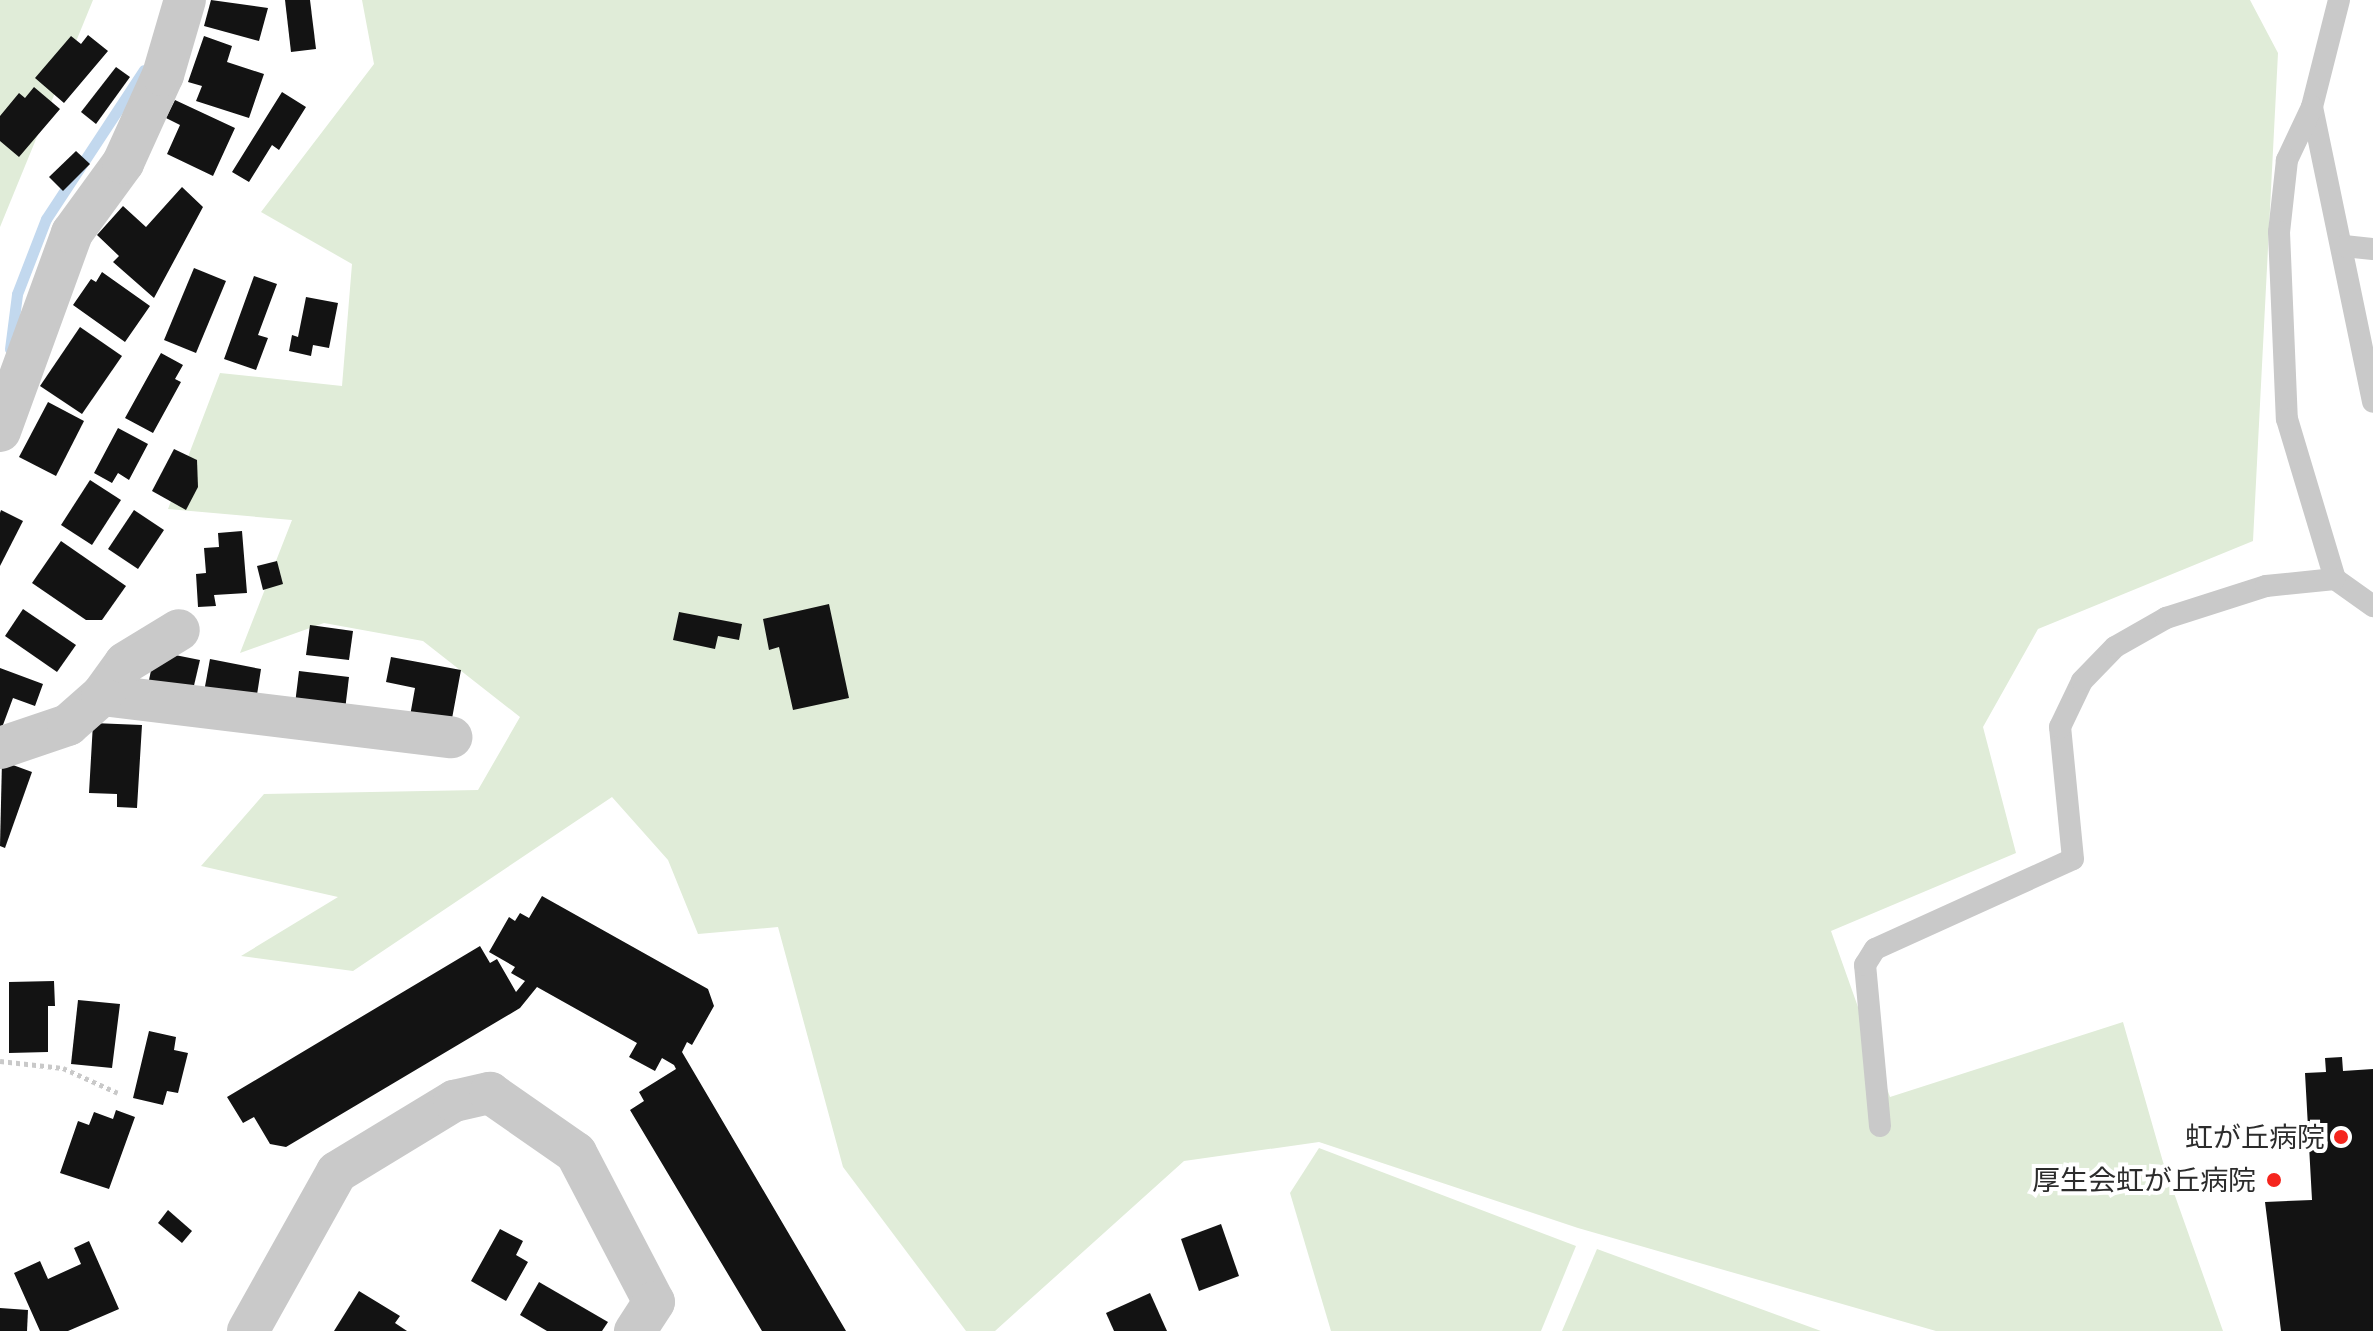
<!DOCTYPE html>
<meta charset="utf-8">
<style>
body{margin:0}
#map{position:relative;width:2373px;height:1331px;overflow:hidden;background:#fff;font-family:Quicksand,"Noto Sans JP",sans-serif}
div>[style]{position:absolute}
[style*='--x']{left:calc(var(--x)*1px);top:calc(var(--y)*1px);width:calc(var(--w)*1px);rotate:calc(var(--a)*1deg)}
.green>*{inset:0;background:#e0ecd8}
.stream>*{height:11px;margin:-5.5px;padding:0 5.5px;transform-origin:5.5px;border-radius:5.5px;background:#c2d8ee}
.building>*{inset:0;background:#131313}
.path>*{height:5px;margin-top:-2.5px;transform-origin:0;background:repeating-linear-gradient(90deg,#c9c9c9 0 4px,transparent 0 8px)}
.lane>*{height:22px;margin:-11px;padding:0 11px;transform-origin:11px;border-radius:11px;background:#c9c9c9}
.street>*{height:42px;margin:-21px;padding:0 21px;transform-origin:21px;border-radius:21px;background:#c9c9c9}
.dots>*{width:22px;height:22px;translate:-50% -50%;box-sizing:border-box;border:4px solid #fff;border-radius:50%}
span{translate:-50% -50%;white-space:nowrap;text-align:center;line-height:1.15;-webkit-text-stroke:8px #fff;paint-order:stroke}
.poi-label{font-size:28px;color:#2c2c2c}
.right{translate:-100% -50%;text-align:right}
</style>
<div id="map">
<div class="green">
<i style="clip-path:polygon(0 0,93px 0,0 227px)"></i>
<i style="clip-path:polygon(362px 0,2250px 0,2278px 53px,2253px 541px,2038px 629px,1983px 727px,2016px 853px,1831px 931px,1890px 1097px,2123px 1022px,2163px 1162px,2223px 1331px,1936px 1331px,1578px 1228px,1319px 1142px,1184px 1161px,995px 1331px,966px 1331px,843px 1167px,778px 927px,698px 934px,668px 860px,612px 797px,353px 971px,241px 956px,338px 897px,201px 866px,264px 794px,478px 790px,520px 717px,423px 641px,324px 623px,240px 653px,292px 520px,168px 509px,220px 373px,342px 386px,352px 264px,261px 212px,374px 64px)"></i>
<i style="clip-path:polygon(1319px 1148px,1576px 1246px,1541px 1331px,1331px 1331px,1290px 1193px)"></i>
<i style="clip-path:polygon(1597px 1249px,1821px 1331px,1562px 1331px)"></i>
</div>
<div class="stream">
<i style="--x:10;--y:349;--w:55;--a:-82.7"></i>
<i style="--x:17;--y:294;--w:80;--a:-68.9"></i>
<i style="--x:46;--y:219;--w:178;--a:-56.7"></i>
</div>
<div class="building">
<i style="clip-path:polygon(211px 0,268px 8px,259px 41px,204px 26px)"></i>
<i style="clip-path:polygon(285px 0,310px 0,316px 49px,291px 52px)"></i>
<i style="clip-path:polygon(88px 35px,108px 51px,64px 103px,35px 78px,71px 36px,81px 44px)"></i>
<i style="clip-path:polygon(204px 36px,232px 46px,227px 62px,264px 74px,249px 118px,196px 101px,202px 86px,188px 82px)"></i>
<i style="clip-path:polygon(116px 67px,130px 77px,96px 124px,81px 112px)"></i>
<i style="clip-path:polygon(34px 87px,60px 109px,19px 157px,0 141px,0 116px,19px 93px,25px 98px)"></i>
<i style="clip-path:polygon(282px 92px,306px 107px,279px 150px,272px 145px,249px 182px,232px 172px)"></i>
<i style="clip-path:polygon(175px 100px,235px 128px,213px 176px,167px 154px,180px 125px,166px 118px)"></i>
<i style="clip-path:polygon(76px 151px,90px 164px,63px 191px,49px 177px)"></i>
<i style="clip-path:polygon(182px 187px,203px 207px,154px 298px,113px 262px,119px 256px,97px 235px,123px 206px,146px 227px)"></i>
<i style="clip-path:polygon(194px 268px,226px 281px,196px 353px,164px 340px)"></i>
<i style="clip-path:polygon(102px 272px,150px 306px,125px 342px,73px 305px,91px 279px,96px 282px)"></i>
<i style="clip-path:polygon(254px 276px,277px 284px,258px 335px,268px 338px,256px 370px,224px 359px)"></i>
<i style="clip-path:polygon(306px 297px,338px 303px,329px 348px,313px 345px,311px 356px,289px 351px,292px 335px,298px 337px)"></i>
<i style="clip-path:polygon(80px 327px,122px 356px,82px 414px,40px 386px)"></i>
<i style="clip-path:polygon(161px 353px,183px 365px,175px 379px,181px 382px,153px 433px,125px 418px)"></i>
<i style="clip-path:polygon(48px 402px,84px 421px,56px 476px,19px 457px)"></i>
<i style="clip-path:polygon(118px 428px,148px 444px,129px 480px,118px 473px,112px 483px,94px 473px)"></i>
<i style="clip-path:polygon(174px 449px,197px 460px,198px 487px,186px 510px,152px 491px)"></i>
<i style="clip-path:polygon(90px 480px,121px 500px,92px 545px,61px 525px)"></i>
<i style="clip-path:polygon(1px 510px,23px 521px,0 566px,0 513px)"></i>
<i style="clip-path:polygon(134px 510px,164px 530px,138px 569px,108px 549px)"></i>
<i style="clip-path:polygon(242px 531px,247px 593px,214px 595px,216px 606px,198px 607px,196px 574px,206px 573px,204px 548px,219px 547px,218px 533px)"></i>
<i style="clip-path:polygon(61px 541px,126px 586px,102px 620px,86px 620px,32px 583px)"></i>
<i style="clip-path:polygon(277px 561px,283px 584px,263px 590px,257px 566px)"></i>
<i style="clip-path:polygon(829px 604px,849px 698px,793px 710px,779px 647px,769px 650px,763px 619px)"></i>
<i style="clip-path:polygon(23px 609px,76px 645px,57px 672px,5px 636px)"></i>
<i style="clip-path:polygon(679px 612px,742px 624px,739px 640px,718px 636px,715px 649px,673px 640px)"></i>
<i style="clip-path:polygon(310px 625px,353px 631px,349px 660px,306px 655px)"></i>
<i style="clip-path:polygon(155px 651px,200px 660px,192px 694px,148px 685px)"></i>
<i style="clip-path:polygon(391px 657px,461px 670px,451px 724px,410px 716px,415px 688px,386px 682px)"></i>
<i style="clip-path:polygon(210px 659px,261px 669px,256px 701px,204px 692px)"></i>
<i style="clip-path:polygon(0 668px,43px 684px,35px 706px,13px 698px,0 733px)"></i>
<i style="clip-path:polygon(299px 671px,349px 677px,345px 710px,295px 704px)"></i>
<i style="clip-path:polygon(93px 723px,142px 725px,137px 808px,117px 807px,117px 794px,89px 793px)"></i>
<i style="clip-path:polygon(2px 761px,32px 772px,5px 848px,0 846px)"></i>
<i style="clip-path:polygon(542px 896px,708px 989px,714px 1006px,692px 1045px,687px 1042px,682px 1052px,846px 1331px,762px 1331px,630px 1110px,644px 1101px,639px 1092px,676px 1069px,674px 1065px,662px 1058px,655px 1071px,629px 1057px,637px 1043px,537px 987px,520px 1008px,286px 1147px,270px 1144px,254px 1117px,243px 1123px,227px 1097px,480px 946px,490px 963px,497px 959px,516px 992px,525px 981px,511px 973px,515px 967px,489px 952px,509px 917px,515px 921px,520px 913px,529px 918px)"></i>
<i style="clip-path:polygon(54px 981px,55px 1006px,48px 1006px,48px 1052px,9px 1053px,9px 982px)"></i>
<i style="clip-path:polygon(78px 1000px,120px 1004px,112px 1068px,71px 1064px)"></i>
<i style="clip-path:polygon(149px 1031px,176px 1037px,174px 1050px,188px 1053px,178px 1093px,167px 1091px,163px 1105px,133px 1098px)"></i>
<i style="clip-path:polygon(2342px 1057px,2343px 1071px,2373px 1069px,2373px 1331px,2281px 1331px,2265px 1202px,2312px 1200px,2305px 1073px,2326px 1072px,2325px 1058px)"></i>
<i style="clip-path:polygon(116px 1110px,135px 1117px,109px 1189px,60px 1173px,78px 1121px,89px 1125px,94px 1112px,113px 1119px)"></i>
<i style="clip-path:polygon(168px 1210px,192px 1231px,182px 1243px,158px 1223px)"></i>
<i style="clip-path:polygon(1221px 1224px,1239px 1276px,1199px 1291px,1181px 1239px)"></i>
<i style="clip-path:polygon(500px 1229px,523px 1241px,516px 1255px,528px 1262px,506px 1301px,471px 1281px)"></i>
<i style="clip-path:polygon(89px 1241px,119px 1309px,68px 1331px,40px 1331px,14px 1273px,40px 1261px,48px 1279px,81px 1264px,74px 1248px)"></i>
<i style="clip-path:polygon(539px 1282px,608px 1322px,602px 1331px,547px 1331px,520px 1315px)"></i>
<i style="clip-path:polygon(359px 1291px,400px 1316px,395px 1323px,407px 1331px,334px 1331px)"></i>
<i style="clip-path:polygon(1150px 1293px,1167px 1331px,1114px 1331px,1106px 1313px)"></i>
<i style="clip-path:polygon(0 1308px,28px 1310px,27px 1331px,0 1331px)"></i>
</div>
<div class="path">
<i style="--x:0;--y:1061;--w:63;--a:6.3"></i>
<i style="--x:63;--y:1068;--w:60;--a:24.4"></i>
</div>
<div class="lane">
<i style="--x:2339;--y:0;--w:110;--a:104.2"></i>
<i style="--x:2312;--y:107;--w:301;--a:78.3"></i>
<i style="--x:2312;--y:107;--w:59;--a:115.3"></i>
<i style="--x:2287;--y:160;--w:72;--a:96.3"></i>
<i style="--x:2279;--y:232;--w:187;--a:87.6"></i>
<i style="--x:2287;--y:419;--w:167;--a:73.3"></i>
<i style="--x:2335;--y:579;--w:47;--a:35.4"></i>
<i style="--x:2344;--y:246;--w:29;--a:6"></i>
<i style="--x:1880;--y:1126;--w:162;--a:-95.3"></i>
<i style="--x:1865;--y:965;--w:19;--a:-58"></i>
<i style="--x:1875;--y:949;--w:217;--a:-24.4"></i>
<i style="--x:2073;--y:859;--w:133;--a:-95.6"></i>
<i style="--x:2060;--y:727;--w:51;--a:-64.4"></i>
<i style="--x:2082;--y:681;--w:47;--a:-45.9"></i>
<i style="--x:2115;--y:647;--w:59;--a:-29.6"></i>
<i style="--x:2166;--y:618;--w:105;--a:-17.7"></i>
<i style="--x:2266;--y:586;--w:69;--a:-5.8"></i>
</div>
<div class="street">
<i style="--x:0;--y:431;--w:211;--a:-70"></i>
<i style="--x:72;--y:233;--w:87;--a:-53.9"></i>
<i style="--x:123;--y:163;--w:97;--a:-65.6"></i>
<i style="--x:163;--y:75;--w:78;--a:-73.7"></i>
<i style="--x:102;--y:695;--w:352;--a:6.9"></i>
<i style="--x:0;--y:748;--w:72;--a:-18.7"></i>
<i style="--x:68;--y:725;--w:45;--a:-41.4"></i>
<i style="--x:102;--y:695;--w:39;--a:-54"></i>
<i style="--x:125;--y:663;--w:63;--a:-31.4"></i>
<i style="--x:248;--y:1331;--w:182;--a:-60.8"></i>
<i style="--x:337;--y:1172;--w:137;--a:-31.3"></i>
<i style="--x:454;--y:1101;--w:37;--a:-13"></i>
<i style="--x:490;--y:1093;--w:105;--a:34.9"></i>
<i style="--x:576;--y:1153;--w:168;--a:62.4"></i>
<i style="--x:654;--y:1302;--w:35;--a:123"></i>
</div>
<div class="dots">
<i style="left:2341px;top:1137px;background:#f5251d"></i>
<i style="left:2274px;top:1180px;background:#f5251d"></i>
</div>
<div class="poi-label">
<span class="right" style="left:2325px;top:1137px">虹が丘病院</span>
<span class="right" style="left:2256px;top:1180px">厚生会虹が丘病院</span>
</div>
</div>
